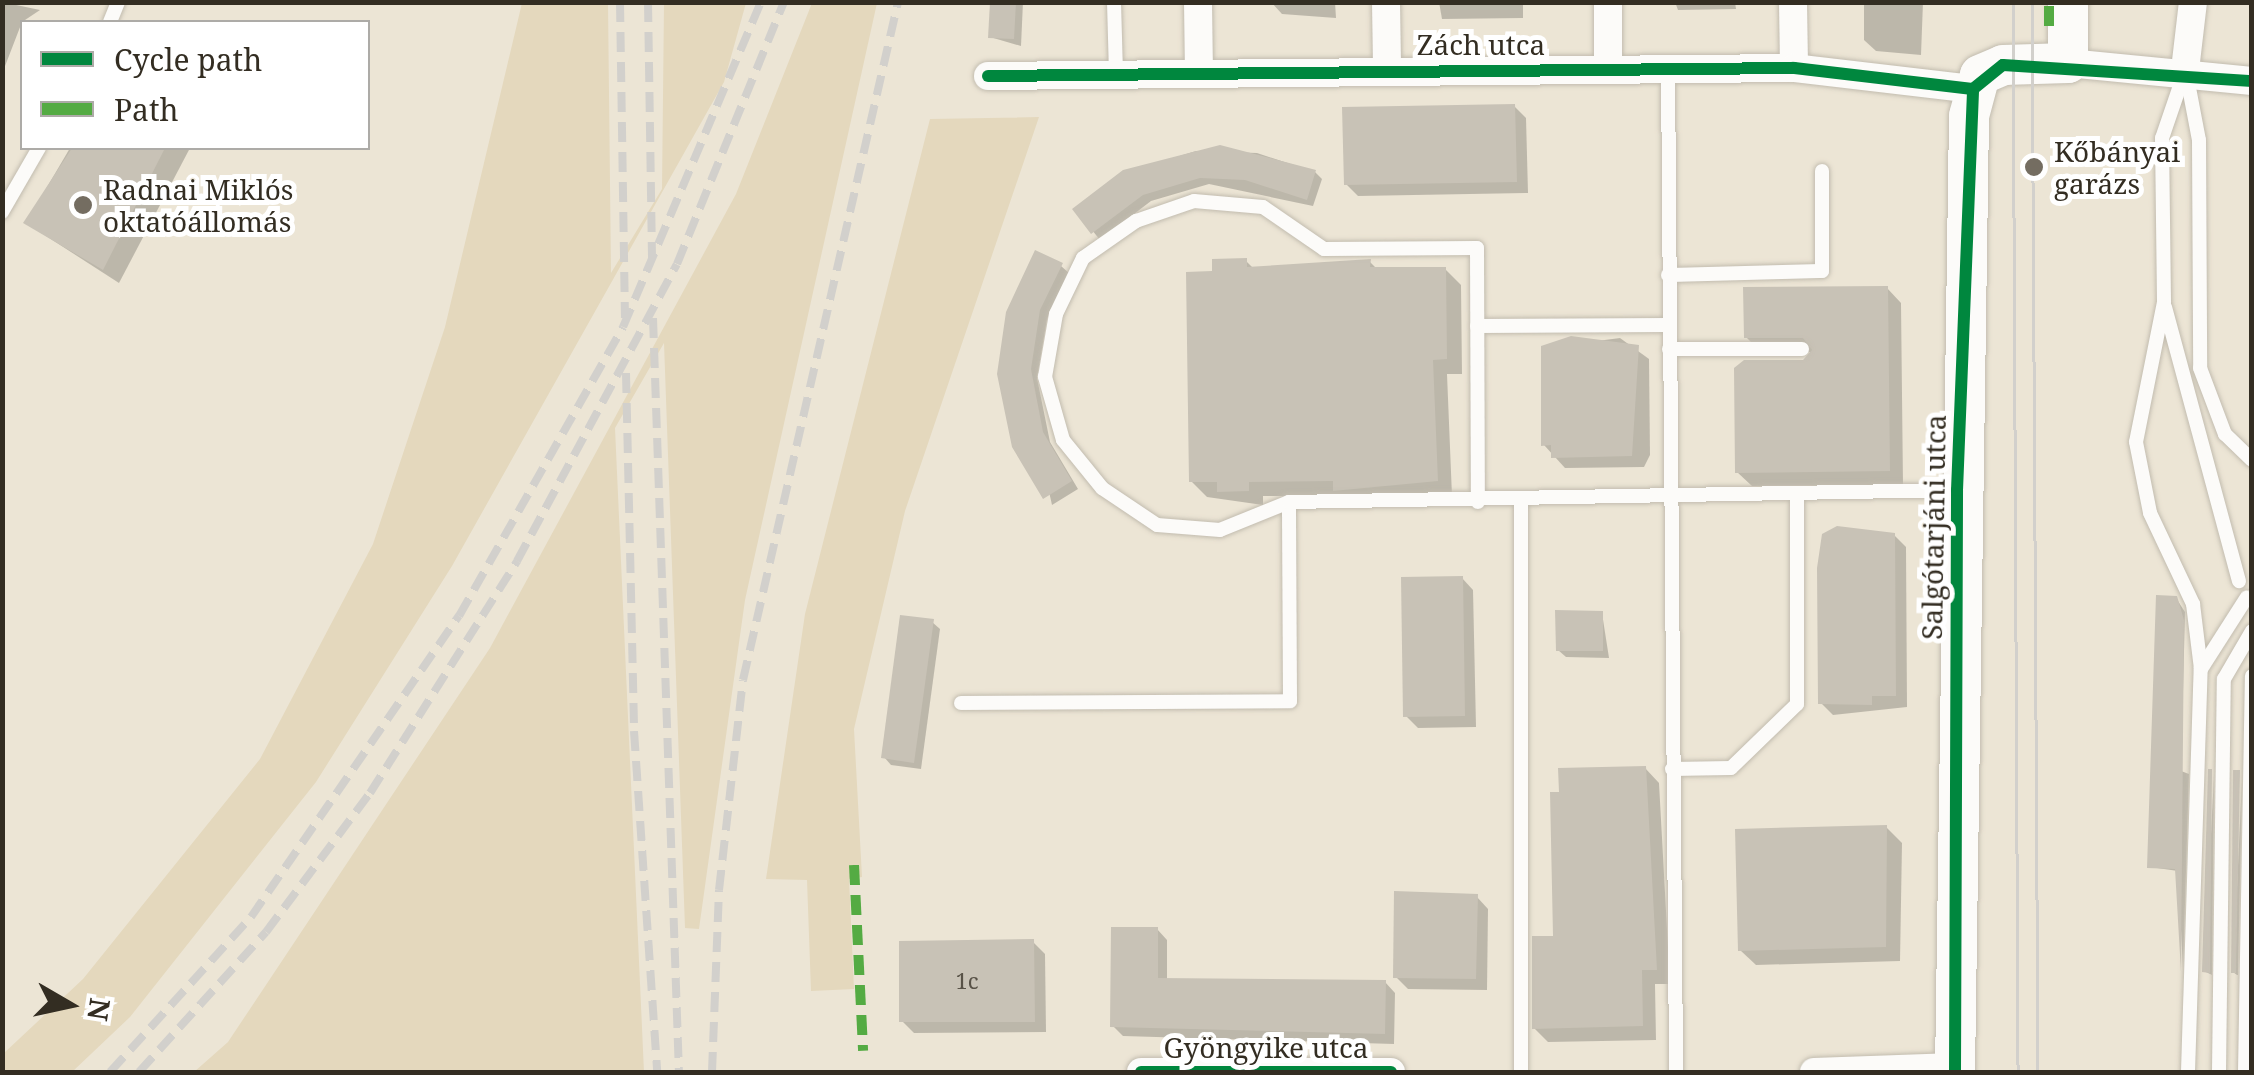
<!DOCTYPE html>
<meta charset="utf-8">
<style>
body{margin:0}
#map{position:relative;width:2254px;height:1075px;overflow:hidden;background:#ece5d5;font-family:"Noto Serif",serif}
div>[style]{position:absolute}
[style*='--x']{left:calc(var(--x)*1px);top:calc(var(--y)*1px);width:calc(var(--w)*1px);rotate:calc(var(--a)*1deg)}
.green>*{inset:0;background:#e4d8bd}
.shadow>*{inset:0;background:#0003}
.building>*{inset:0;background:#c8c2b6}
.roads{filter:drop-shadow(0 0 2px #c2bcaf) drop-shadow(0 0 2px #c2bcaf)}
.lane>*{height:14px;margin:-7px;padding:0 7px;transform-origin:7px;border-radius:7px;background:#fcfbf9}
.street>*{height:28px;margin:-14px;padding:0 14px;transform-origin:14px;border-radius:14px;background:#fcfbf9}
.secondary>*{height:40px;margin:-20px;padding:0 20px;transform-origin:20px;border-radius:20px;background:#fcfbf9}
.tram>*{height:2.5px;margin:-1.25px;padding:0 1.25px;transform-origin:1.25px;border-radius:1.25px;background:#d2d0cc}
.rail>*{height:8px;margin-top:-4px;transform-origin:0;background:repeating-linear-gradient(90deg,#d2d0cc 0 20px,transparent 0 30px)}
.quiet>*{height:10px;margin-top:-5px;transform-origin:0;background:repeating-linear-gradient(90deg,#54ab43 0 20px,transparent 0 30px)}
.cycleway>*{height:12px;margin:-6px;padding:0 6px;transform-origin:6px;border-radius:6px;background:#00873e}
.dots>*{width:28px;height:28px;translate:-50% -50%;box-sizing:border-box;border:5px solid #fff;border-radius:50%}
span{translate:-50% -50%;white-space:nowrap;text-align:center;line-height:1.15;-webkit-text-stroke:10px #fff;paint-order:stroke}
.number-label{font-size:22px;color:#585247}
.number-label span{-webkit-text-stroke-width:0}
.street-label{font-size:28px;color:#332d22}
.poi-label{font-size:28px;color:#332d22}
.left{translate:0 -50%;text-align:left}
.frame{position:absolute;inset:0;border:5px solid #332d22;pointer-events:none}
.legend{position:absolute;left:20px;top:20px;width:350px;height:130px;box-sizing:border-box;background:#fff;border:2px solid #adaba7;margin:0;padding:12px 18px;list-style:none;font-size:30px;color:#332d22}
.legend li{display:flex;align-items:center;gap:20px;height:50px}
.legend b{width:50px;border:2px solid #adaba7}
.north{position:absolute;left:20px;top:955px;width:100px;height:100px;-webkit-text-stroke:8px #fff;paint-order:stroke;rotate:99deg;font-size:28px;font-weight:700;line-height:40px;text-align:center;color:#332d22}
.north::after{content:'';display:block;margin:auto;width:35px;height:45px;background:#332d22;clip-path:polygon(50% 0,100% 100%,50% 72%,0 100%)}
</style>
<div id="map">
<div class="green">
<i style="clip-path:polygon(522px 3px,608px 3px,611px 273px,662px 189px,664px 3px,746px 3px,724px 82px,452px 566px,316px 782px,130px 1017px,72px 1072px,3px 1072px,3px 1054px,83px 979px,260px 759px,373px 544px,445px 327px)"></i>
<i style="clip-path:polygon(812px 3px,877px 3px,745px 600px,699px 929px,685px 928px,664px 343px,615px 428px,644px 1072px,194px 1072px,228px 1042px,490px 648px,736px 194px)"></i>
<i style="clip-path:polygon(1039px 117px,905px 511px,854px 729px,862px 877px,849px 879px,854px 989px,811px 991px,807px 880px,766px 879px,805px 614px,930px 119px)"></i>
</div>
<div class="shadow">
<i style="clip-path:polygon(2px 2px,40px 10px,22px 22px,2px 74px)"></i>
<i style="clip-path:polygon(992px 2px,1023px 2px,1021px 46px,990px 37px)"></i>
<i style="clip-path:polygon(1271px 2px,1335px 2px,1336px 18px,1282px 14px)"></i>
<i style="clip-path:polygon(1439px 2px,1523px 2px,1523px 18px,1442px 19px)"></i>
<i style="clip-path:polygon(1675px 2px,1735px 2px,1736px 9px,1678px 10px)"></i>
<i style="clip-path:polygon(1864px 2px,1923px 2px,1921px 55px,1876px 51px,1864px 40px)"></i>
<i style="clip-path:polygon(1514px 106px,1526px 118px,1528px 193px,1358px 196px,1346px 184px)"></i>
<i style="clip-path:polygon(70px 148px,190px 148px,119px 283px,26px 223px)"></i>
<i style="clip-path:polygon(1196px 151px,1257px 153px,1315px 172px,1322px 179px,1313px 206px,1209px 184px,1151px 201px,1100px 240px,1076px 210px,1124px 173px)"></i>
<i style="clip-path:polygon(1246px 261px,1254px 269px,1370px 262px,1378px 270px,1445px 269px,1461px 285px,1462px 374px,1447px 374px,1452px 496px,1263px 496px,1263px 505px,1207px 497px,1191px 481px,1215px 274px)"></i>
<i style="clip-path:polygon(1061px 266px,1069px 273px,1047px 319px,1037px 378px,1050px 442px,1078px 489px,1052px 505px,1009px 312px)"></i>
<i style="clip-path:polygon(1887px 288px,1901px 303px,1903px 485px,1752px 486px,1737px 472px,1814px 352px,1761px 352px,1746px 337px)"></i>
<i style="clip-path:polygon(1620px 338px,1649px 359px,1650px 455px,1644px 467px,1565px 468px,1544px 445px,1543px 348px)"></i>
<i style="clip-path:polygon(1894px 535px,1906px 547px,1907px 707px,1833px 715px,1821px 703px)"></i>
<i style="clip-path:polygon(1462px 578px,1473px 590px,1476px 727px,1418px 728px,1406px 716px)"></i>
<i style="clip-path:polygon(2176px 598px,2185px 612px,2181px 771px,2189px 774px,2183px 969px,2178px 871px,2150px 867px)"></i>
<i style="clip-path:polygon(1602px 613px,1609px 658px,1566px 657px,1558px 650px)"></i>
<i style="clip-path:polygon(932px 622px,940px 629px,921px 769px,891px 765px,884px 757px)"></i>
<i style="clip-path:polygon(1645px 768px,1659px 783px,1670px 984px,1655px 984px,1656px 1040px,1548px 1042px,1534px 1028px,1555px 938px)"></i>
<i style="clip-path:polygon(2214px 776px,2212px 975px,2204px 971px)"></i>
<i style="clip-path:polygon(2242px 780px,2238px 975px,2237px 975px,2233px 972px)"></i>
<i style="clip-path:polygon(1886px 827px,1902px 843px,1900px 961px,1756px 965px,1740px 950px)"></i>
<i style="clip-path:polygon(1477px 897px,1488px 909px,1487px 990px,1408px 989px,1396px 977px)"></i>
<i style="clip-path:polygon(1157px 929px,1167px 940px,1167px 980px,1385px 982px,1395px 993px,1394px 1044px,1123px 1036px,1113px 1026px)"></i>
<i style="clip-path:polygon(1033px 942px,1045px 954px,1046px 1032px,914px 1033px,902px 1021px)"></i>
</div>
<div class="building">
<i style="clip-path:polygon(990px 2px,1016px 2px,1014px 39px,988px 38px)"></i>
<i style="clip-path:polygon(1515px 104px,1517px 182px,1344px 185px,1342px 107px)"></i>
<i style="clip-path:polygon(1220px 145px,1316px 170px,1307px 200px,1245px 180px,1200px 178px,1143px 195px,1091px 234px,1072px 209px,1123px 170px)"></i>
<i style="clip-path:polygon(72px 148px,165px 148px,103px 270px,23px 223px)"></i>
<i style="clip-path:polygon(1035px 250px,1063px 263px,1040px 310px,1031px 369px,1043px 432px,1072px 481px,1043px 499px,1012px 447px,997px 374px,1006px 312px)"></i>
<i style="clip-path:polygon(1247px 258px,1247px 267px,1371px 259px,1370px 267px,1446px 267px,1447px 359px,1433px 360px,1438px 481px,1333px 491px,1333px 481px,1249px 482px,1249px 491px,1217px 492px,1217px 482px,1189px 482px,1186px 272px,1212px 271px,1212px 259px)"></i>
<i style="clip-path:polygon(1888px 286px,1890px 471px,1735px 473px,1734px 368px,1744px 360px,1803px 360px,1812px 350px,1803px 338px,1744px 338px,1743px 287px)"></i>
<i style="clip-path:polygon(1571px 336px,1639px 345px,1632px 456px,1551px 458px,1551px 445px,1541px 446px,1541px 346px)"></i>
<i style="clip-path:polygon(1837px 526px,1895px 533px,1896px 696px,1872px 696px,1872px 705px,1818px 704px,1817px 568px,1822px 534px)"></i>
<i style="clip-path:polygon(1463px 576px,1465px 716px,1403px 717px,1401px 577px)"></i>
<i style="clip-path:polygon(2156px 595px,2177px 596px,2184px 620px,2181px 972px,2175px 869px,2147px 868px)"></i>
<i style="clip-path:polygon(1555px 610px,1603px 611px,1603px 651px,1556px 651px)"></i>
<i style="clip-path:polygon(900px 615px,934px 619px,914px 763px,881px 758px)"></i>
<i style="clip-path:polygon(1646px 766px,1657px 970px,1642px 970px,1643px 1026px,1532px 1029px,1532px 936px,1553px 936px,1550px 792px,1559px 792px,1558px 768px)"></i>
<i style="clip-path:polygon(2208px 769px,2212px 769px,2210px 973px,2202px 972px)"></i>
<i style="clip-path:polygon(2233px 770px,2240px 770px,2236px 973px,2231px 973px)"></i>
<i style="clip-path:polygon(1887px 825px,1886px 947px,1738px 951px,1735px 829px)"></i>
<i style="clip-path:polygon(1394px 891px,1478px 894px,1476px 979px,1393px 978px)"></i>
<i style="clip-path:polygon(1111px 927px,1158px 927px,1158px 978px,1386px 980px,1385px 1034px,1110px 1027px)"></i>
<i style="clip-path:polygon(1034px 939px,1035px 1022px,899px 1022px,899px 941px)"></i>
</div>
<div class="roads">
<div class="lane">
<i style="--x:1114;--y:2;--w:70;--a:88.4"></i>
<i style="--x:110;--y:22;--w:22;--a:-68"></i>
<i style="--x:1668;--y:68;--w:1004;--a:89.54"></i>
<i style="--x:2185;--y:71;--w:71;--a:108.9"></i>
<i style="--x:2162;--y:138;--w:164;--a:89.3"></i>
<i style="--x:2164;--y:302;--w:143;--a:101.3"></i>
<i style="--x:2136;--y:442;--w:72;--a:78.8"></i>
<i style="--x:2150;--y:513;--w:101;--a:64.7"></i>
<i style="--x:2193;--y:604;--w:65;--a:83"></i>
<i style="--x:2186;--y:72;--w:69;--a:79.2"></i>
<i style="--x:2199;--y:140;--w:228;--a:89.7"></i>
<i style="--x:2200;--y:368;--w:71;--a:69.3"></i>
<i style="--x:2225;--y:434;--w:37;--a:44"></i>
<i style="--x:2;--y:212;--w:74;--a:-60"></i>
<i style="--x:1668;--y:275;--w:154;--a:-1.5"></i>
<i style="--x:1822;--y:271;--w:100;--a:-90"></i>
<i style="--x:2165;--y:307;--w:284;--a:74.9"></i>
<i style="--x:1477;--y:326;--w:192;--a:-0.3"></i>
<i style="--x:1669;--y:349;--w:133;--a:0"></i>
<i style="--x:1521;--y:501;--w:571;--a:90"></i>
<i style="--x:1289;--y:502;--w:74;--a:157.9"></i>
<i style="--x:1220;--y:530;--w:63;--a:-175.5"></i>
<i style="--x:1157;--y:525;--w:66;--a:-146.1"></i>
<i style="--x:1102;--y:488;--w:62;--a:-129.1"></i>
<i style="--x:1063;--y:440;--w:66;--a:-105.9"></i>
<i style="--x:1045;--y:377;--w:64;--a:-80.1"></i>
<i style="--x:1056;--y:314;--w:62;--a:-64.3"></i>
<i style="--x:1083;--y:258;--w:65;--a:-34.9"></i>
<i style="--x:1136;--y:221;--w:61;--a:-19"></i>
<i style="--x:1194;--y:201;--w:69;--a:5"></i>
<i style="--x:1263;--y:207;--w:74;--a:34.5"></i>
<i style="--x:1324;--y:249;--w:153;--a:-0.4"></i>
<i style="--x:1477;--y:248;--w:254;--a:89.8"></i>
<i style="--x:961;--y:703;--w:329;--a:-0.3"></i>
<i style="--x:1290;--y:701;--w:199;--a:-90.3"></i>
<i style="--x:1289;--y:502;--w:668;--a:-1.03"></i>
<i style="--x:1672;--y:769;--w:59;--a:-1"></i>
<i style="--x:1731;--y:768;--w:92;--a:-44.1"></i>
<i style="--x:1797;--y:704;--w:204;--a:-90"></i>
<i style="--x:2188;--y:1072;--w:403;--a:-88.2"></i>
<i style="--x:2201;--y:669;--w:85;--a:-57.4"></i>
<i style="--x:2219;--y:1072;--w:393;--a:-89.3"></i>
<i style="--x:2224;--y:679;--w:56;--a:-59.7"></i>
<i style="--x:2245;--y:1072;--w:396;--a:-89"></i>
</div>
<div class="street">
<i style="--x:1198;--y:2;--w:68;--a:89.2"></i>
<i style="--x:1386;--y:2;--w:67;--a:89.1"></i>
<i style="--x:1608;--y:2;--w:66;--a:90"></i>
<i style="--x:1793;--y:2;--w:66;--a:89.1"></i>
<i style="--x:2068;--y:63;--w:185;--a:5.6"></i>
<i style="--x:2185;--y:70;--w:68;--a:-83.3"></i>
<i style="--x:988;--y:76;--w:806;--a:-0.57"></i>
<i style="--x:1794;--y:68;--w:180;--a:6.7"></i>
<i style="--x:1141;--y:1072;--w:250;--a:0"></i>
<i style="--x:1814;--y:1072;--w:141;--a:-2"></i>
</div>
<div class="secondary">
<i style="--x:1955;--y:1072;--w:956;--a:-89.16"></i>
<i style="--x:1969;--y:116;--w:42;--a:-75"></i>
<i style="--x:1980;--y:75;--w:25;--a:-23"></i>
<i style="--x:2003;--y:65;--w:65;--a:-1.8"></i>
<i style="--x:2068;--y:63;--w:61;--a:-90"></i>
</div>
</div>
<div class="tram">
<i style="--x:2013;--y:2;--w:1070;--a:89.73"></i>
<i style="--x:2032;--y:2;--w:1070;--a:89.68"></i>
</div>
<div class="rail">
<i style="--x:620;--y:2;--w:316;--a:89.1"></i>
<i style="--x:648;--y:2;--w:256;--a:89.1"></i>
<i style="--x:653;--y:318;--w:754;--a:88.03"></i>
<i style="--x:626;--y:373;--w:358;--a:88.7"></i>
<i style="--x:634;--y:731;--w:342;--a:86.1"></i>
<i style="--x:110;--y:1072;--w:210;--a:-47.7"></i>
<i style="--x:251;--y:917;--w:366;--a:-55.4"></i>
<i style="--x:459;--y:616;--w:332;--a:-60.4"></i>
<i style="--x:623;--y:327;--w:353;--a:-67"></i>
<i style="--x:139;--y:1072;--w:189;--a:-47.8"></i>
<i style="--x:266;--y:932;--w:174;--a:-53.2"></i>
<i style="--x:370;--y:793;--w:275;--a:-57.6"></i>
<i style="--x:517;--y:561;--w:337;--a:-61.7"></i>
<i style="--x:677;--y:264;--w:283;--a:-67.8"></i>
<i style="--x:712;--y:1072;--w:182;--a:-87.8"></i>
<i style="--x:719;--y:890;--w:211;--a:-83.5"></i>
<i style="--x:743;--y:680;--w:695;--a:-77.12"></i>
</div>
<div class="quiet">
<i style="--x:2049;--y:26;--w:24;--a:-90"></i>
<i style="--x:854;--y:865;--w:186;--a:87.2"></i>
</div>
<div class="cycleway">
<i style="--x:988;--y:76;--w:806;--a:-0.57"></i>
<i style="--x:1794;--y:68;--w:180;--a:6.7"></i>
<i style="--x:1141;--y:1072;--w:250;--a:0"></i>
<i style="--x:1955;--y:1072;--w:582;--a:-89.8"></i>
<i style="--x:1957;--y:490;--w:401;--a:-87.7"></i>
<i style="--x:1973;--y:89;--w:38;--a:-39"></i>
<i style="--x:2003;--y:65;--w:250;--a:3.7"></i>
</div>
<div class="dots">
<i style="left:2034px;top:167px;background:#746d61"></i>
<i style="left:83px;top:205px;background:#746d61"></i>
</div>
<div class="number-label">
<span style="left:967px;top:981px">1c</span>
</div>
<div class="street-label">
<span style="left:1481px;top:44px">Zách utca</span>
<span style="left:1933px;top:527px;rotate:-89deg">Salgótarjáni utca</span>
<span style="left:1266px;top:1047px">Gyöngyike utca</span>
</div>
<div class="poi-label">
<span class="left" style="left:2054px;top:167px">Kőbányai<br>garázs</span>
<span class="left" style="left:103px;top:205px">Radnai Miklós<br>oktatóállomás</span>
</div>
<div class="frame"></div>
<ul class="legend">
<li><b style="height:12px;background:#00873e"></b>Cycle path</li>
<li><b style="height:12px;background:#54ab43"></b>Path</li>
</ul>
<div class="north">N</div>
</div>
